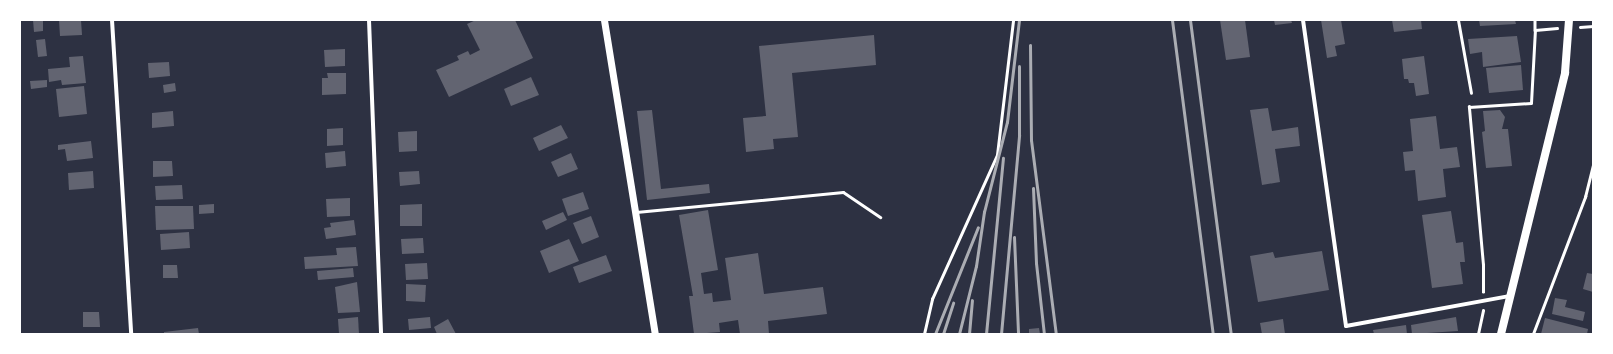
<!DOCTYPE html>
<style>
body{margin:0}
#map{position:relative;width:1613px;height:354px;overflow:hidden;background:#2d3142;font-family:Ubuntu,sans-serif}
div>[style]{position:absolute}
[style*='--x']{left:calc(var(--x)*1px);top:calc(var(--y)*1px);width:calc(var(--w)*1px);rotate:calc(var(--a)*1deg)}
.building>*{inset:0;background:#626471}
.path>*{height:2.5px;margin:-1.25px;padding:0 1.25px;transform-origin:1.25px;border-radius:1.25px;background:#fff}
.service>*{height:3px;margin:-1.5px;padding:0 1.5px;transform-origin:1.5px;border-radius:1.5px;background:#fff}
.minor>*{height:4px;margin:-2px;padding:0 2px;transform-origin:2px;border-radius:2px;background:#fff}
.tertiary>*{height:7px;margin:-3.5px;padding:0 3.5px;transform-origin:3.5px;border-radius:3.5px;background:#fff}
.secondary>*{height:8px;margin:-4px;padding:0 4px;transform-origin:4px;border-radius:4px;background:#fff}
.rail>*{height:3px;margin:-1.5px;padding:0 1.5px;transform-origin:1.5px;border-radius:1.5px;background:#abadb3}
span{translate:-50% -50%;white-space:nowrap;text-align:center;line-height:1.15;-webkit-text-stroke:3px #fff;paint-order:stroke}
.frame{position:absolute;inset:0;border:21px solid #fff;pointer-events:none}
</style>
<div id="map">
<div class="building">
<i style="clip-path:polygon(33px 20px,43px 20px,43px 31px,34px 32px)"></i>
<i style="clip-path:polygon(59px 20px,81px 20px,82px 35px,60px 36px)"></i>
<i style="clip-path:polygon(476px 20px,515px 20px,533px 58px,449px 97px,436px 70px,459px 60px,457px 56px,468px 51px,470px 55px,480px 50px,467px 24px)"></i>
<i style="clip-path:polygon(1220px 20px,1245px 20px,1250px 57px,1226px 60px)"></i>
<i style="clip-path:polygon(1274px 20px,1291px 20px,1292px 23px,1275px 25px)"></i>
<i style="clip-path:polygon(1321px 20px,1341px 20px,1345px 44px,1335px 46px,1337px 56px,1327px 58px)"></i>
<i style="clip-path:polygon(1392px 20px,1421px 20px,1422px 29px,1394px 32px)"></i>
<i style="clip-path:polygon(1479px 20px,1515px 20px,1516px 24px,1480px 26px)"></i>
<i style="clip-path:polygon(874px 35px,876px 65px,792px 73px,798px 137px,773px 139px,774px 149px,746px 152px,743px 118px,766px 116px,759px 46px)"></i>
<i style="clip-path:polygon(1517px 36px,1521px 62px,1483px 67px,1482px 52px,1470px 54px,1468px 39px)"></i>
<i style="clip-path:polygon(45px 39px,47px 56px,38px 57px,36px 40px)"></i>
<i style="clip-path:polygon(345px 49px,345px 66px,325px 67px,324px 50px)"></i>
<i style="clip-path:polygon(83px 56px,86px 83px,62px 85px,61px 80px,49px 82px,48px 69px,70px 67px,69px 57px)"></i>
<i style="clip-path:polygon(1424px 56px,1429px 94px,1416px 96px,1414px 83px,1409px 83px,1408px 79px,1404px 79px,1402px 59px)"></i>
<i style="clip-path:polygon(169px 62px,170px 76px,149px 78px,148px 63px)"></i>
<i style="clip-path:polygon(1521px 65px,1523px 90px,1489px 93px,1486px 68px)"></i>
<i style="clip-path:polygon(327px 73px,346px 73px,346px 94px,322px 95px,322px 78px,328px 78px)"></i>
<i style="clip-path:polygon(531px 77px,539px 95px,511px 106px,504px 89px)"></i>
<i style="clip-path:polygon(47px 80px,47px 87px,31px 89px,30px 81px)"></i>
<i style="clip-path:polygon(175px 83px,176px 91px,164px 93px,163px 85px)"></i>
<i style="clip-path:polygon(84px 86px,87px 114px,59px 117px,56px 89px)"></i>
<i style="clip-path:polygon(1268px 108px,1272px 131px,1298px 127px,1300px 146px,1275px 149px,1280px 182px,1262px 185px,1250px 110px)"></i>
<i style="clip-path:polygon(652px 110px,661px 189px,709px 184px,710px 193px,647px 200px,637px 111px)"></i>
<i style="clip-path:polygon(1500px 110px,1505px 117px,1502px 129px,1508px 129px,1512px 166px,1486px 168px,1482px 132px,1485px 131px,1483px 111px)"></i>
<i style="clip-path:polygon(173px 111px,174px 126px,152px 128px,152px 113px)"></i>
<i style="clip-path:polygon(1436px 116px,1440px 149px,1457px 147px,1460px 167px,1443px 169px,1446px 197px,1418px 201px,1415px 170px,1405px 171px,1403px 152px,1413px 151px,1410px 119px)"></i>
<i style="clip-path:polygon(561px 125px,568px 138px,539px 151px,533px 138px)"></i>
<i style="clip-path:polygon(343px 128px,343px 145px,327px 146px,327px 129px)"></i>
<i style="clip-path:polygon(417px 131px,417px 151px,399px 152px,398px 132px)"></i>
<i style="clip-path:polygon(91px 141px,93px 158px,67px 161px,65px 149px,58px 150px,58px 145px)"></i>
<i style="clip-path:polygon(345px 151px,346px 166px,326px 168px,325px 153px)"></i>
<i style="clip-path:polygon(571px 153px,578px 169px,558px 177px,551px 162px)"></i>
<i style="clip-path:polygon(153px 161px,172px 161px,173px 176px,153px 177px)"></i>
<i style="clip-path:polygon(93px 171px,94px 188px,69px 190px,68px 173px)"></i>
<i style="clip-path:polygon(419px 171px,420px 184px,400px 186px,399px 172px)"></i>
<i style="clip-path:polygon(182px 185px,183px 199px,156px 200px,155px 186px)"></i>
<i style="clip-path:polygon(583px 192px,589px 209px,568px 216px,562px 199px)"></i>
<i style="clip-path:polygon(350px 198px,350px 216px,327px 217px,326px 199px)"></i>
<i style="clip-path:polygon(214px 204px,214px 213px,199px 214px,199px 205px)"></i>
<i style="clip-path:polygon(422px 204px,422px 226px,400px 226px,400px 205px)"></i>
<i style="clip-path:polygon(155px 206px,193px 206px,194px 229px,156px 230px)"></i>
<i style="clip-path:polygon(708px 210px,718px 270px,701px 273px,704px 294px,712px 293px,713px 302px,731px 300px,725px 258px,758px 253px,764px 294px,823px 287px,827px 314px,768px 321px,769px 334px,740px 334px,738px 320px,719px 323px,720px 332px,694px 334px,689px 296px,693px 296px,679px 215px)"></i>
<i style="clip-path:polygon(1451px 211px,1456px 243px,1463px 242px,1465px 262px,1460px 262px,1463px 284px,1432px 288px,1422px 215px)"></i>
<i style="clip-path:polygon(563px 212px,567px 220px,546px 230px,542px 221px)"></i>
<i style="clip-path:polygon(591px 216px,599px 237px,582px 244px,573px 223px)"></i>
<i style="clip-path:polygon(354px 220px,356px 235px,326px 239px,324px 228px,331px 227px,330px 223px)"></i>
<i style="clip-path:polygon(189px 232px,190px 248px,161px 250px,160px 234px)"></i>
<i style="clip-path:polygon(423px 238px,424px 253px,402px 254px,401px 239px)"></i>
<i style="clip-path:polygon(569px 239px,579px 261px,549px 273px,540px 251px)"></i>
<i style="clip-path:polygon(356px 247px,358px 266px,305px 269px,304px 257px,337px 255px,336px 248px)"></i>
<i style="clip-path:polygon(1322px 251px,1329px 290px,1258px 302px,1250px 256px,1273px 252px,1275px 258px)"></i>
<i style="clip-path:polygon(606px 255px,612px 271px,579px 283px,573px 267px)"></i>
<i style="clip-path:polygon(427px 263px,428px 279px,406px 280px,405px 264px)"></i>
<i style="clip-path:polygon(163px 265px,177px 265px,178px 278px,163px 278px)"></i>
<i style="clip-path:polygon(353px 268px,354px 277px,318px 280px,317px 271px)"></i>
<i style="clip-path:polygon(1587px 273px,1593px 274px,1593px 292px,1583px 289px)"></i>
<i style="clip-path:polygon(357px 282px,360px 312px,338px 313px,335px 287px)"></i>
<i style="clip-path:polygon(406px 284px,426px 285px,425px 302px,406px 301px)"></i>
<i style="clip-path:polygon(1555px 298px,1567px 300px,1565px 307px,1585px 312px,1583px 321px,1552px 314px)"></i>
<i style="clip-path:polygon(83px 312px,99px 312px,100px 327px,83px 327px)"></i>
<i style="clip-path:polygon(358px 317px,359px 334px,339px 334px,338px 319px)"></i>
<i style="clip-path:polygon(430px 317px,431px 328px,409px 330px,408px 319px)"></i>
<i style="clip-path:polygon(1456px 317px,1458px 331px,1412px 334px,1411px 325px)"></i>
<i style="clip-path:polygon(1545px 318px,1588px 329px,1587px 334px,1541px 334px)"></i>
<i style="clip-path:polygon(448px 319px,456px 334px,437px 334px,434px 327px)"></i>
<i style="clip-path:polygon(1283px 319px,1285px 334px,1262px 334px,1260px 323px)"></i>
<i style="clip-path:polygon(1406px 325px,1407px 334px,1374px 334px,1373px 330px)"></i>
<i style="clip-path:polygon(198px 328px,199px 334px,164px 334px,164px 332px)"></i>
<i style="clip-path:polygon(1039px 328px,1040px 334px,1029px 334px,1029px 329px)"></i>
</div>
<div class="path">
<i style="--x:1535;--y:20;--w:10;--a:90"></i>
<i style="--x:1580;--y:27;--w:13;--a:-4"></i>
<i style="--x:1483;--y:292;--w:27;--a:-90"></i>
<i style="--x:1483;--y:265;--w:159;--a:-95.1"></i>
<i style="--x:1469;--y:107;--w:62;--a:-3.7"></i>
<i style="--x:1531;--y:103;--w:73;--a:-86.9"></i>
<i style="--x:1535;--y:30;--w:22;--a:-5"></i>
<i style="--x:924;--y:334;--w:36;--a:-77"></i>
<i style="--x:932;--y:299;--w:158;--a:-65.7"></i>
<i style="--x:997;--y:155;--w:136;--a:-83.2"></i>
<i style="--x:1478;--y:334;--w:24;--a:-78"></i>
<i style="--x:1533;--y:334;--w:147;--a:-69.2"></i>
<i style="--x:1585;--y:197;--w:32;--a:-76"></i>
</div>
<div class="service">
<i style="--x:1458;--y:20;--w:74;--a:79.9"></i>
<i style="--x:636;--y:212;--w:208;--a:-5.5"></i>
<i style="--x:843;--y:192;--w:45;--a:34"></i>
</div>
<div class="minor">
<i style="--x:112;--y:20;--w:315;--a:86.5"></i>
<i style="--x:369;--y:20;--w:314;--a:87.8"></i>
<i style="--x:1303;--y:20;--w:309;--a:82"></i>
<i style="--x:1346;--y:326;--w:167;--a:-10.4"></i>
</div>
<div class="tertiary">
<i style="--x:604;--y:20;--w:318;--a:80.8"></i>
</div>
<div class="secondary">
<i style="--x:1501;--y:334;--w:269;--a:-76.2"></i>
<i style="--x:1565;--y:73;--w:53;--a:-85.7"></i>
</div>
<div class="rail">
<i style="--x:1172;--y:20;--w:317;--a:82.6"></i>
<i style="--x:1190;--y:20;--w:317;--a:82.6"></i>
<i style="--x:1030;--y:45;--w:95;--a:89.4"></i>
<i style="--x:1031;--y:140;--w:196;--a:82.7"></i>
<i style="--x:1033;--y:188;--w:75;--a:87.7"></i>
<i style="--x:1036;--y:263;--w:71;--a:83.6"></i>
<i style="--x:1014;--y:237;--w:97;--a:87.6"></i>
<i style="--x:935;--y:334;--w:115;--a:-68.1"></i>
<i style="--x:943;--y:334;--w:33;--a:-72"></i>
<i style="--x:959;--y:334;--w:70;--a:-76"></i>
<i style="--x:976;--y:266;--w:55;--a:-81.6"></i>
<i style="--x:984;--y:212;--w:93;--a:-75.7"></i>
<i style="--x:1007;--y:122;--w:103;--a:-83.3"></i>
<i style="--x:969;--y:334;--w:34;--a:-85"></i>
<i style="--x:986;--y:334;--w:177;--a:-84.5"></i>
<i style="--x:1001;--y:334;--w:200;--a:-84.8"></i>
<i style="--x:1019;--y:135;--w:69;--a:-90"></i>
</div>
<div class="frame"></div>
</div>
